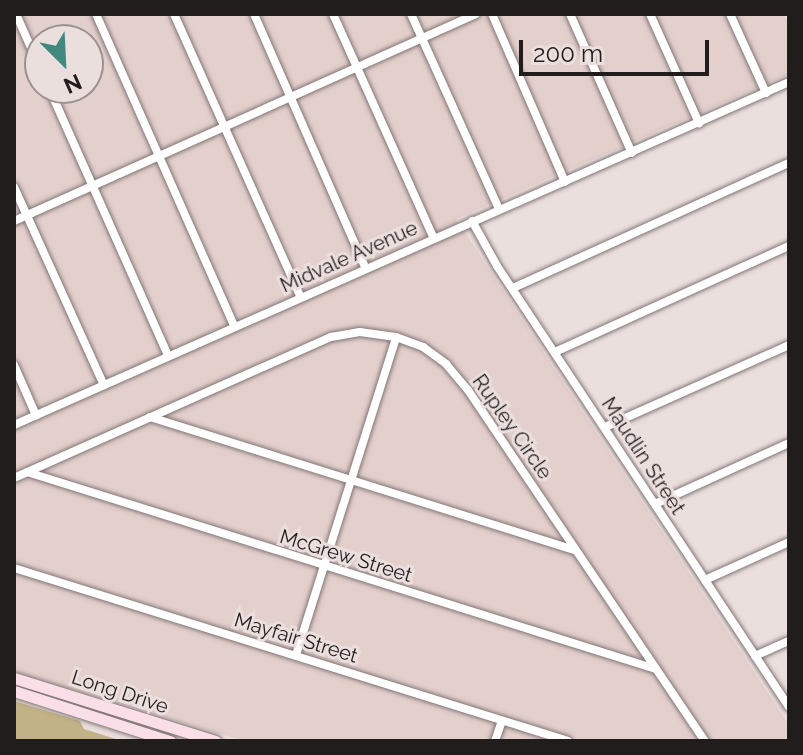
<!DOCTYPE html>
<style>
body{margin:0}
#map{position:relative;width:803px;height:755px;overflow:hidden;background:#ebdfde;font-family:Raleway,sans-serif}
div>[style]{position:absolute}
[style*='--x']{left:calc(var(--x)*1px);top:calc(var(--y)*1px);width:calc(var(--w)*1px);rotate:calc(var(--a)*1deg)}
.built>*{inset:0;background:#e3cfcc}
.green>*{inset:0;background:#c2b287}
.roads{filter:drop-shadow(0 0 2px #817675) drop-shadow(0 0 2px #817675)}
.street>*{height:8px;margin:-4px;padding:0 4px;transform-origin:4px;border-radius:4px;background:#fff}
.secondary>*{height:11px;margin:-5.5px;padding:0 5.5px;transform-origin:5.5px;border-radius:5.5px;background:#fadfe9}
span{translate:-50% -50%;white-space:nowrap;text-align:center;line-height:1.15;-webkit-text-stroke:6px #ebdfde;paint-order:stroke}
.street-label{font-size:20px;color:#211d1c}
.frame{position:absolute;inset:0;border:16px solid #211d1c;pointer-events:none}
.north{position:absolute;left:24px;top:24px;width:80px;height:80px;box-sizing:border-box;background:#ebdfde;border:2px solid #9a9190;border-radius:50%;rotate:156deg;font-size:22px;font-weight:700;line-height:32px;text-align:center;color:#211d1c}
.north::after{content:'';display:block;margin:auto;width:28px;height:36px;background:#43887f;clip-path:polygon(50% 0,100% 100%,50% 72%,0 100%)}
.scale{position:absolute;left:519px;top:40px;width:190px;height:36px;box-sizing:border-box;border:4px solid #211d1c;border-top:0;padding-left:10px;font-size:24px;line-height:28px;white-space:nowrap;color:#211d1c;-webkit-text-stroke:6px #ebdfde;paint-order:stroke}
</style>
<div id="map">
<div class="built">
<i style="clip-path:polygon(evenodd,14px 14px,784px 14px,789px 25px,789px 74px,456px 219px,789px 725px,789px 741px,244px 741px,14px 672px,14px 14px,40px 40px,88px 40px,88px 88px,40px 88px,40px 40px)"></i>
</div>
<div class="green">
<i style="clip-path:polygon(14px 701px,80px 721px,84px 729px,122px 741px,14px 741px)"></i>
</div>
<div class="roads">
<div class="street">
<i style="--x:16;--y:14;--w:59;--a:66"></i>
<i style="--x:96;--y:14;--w:340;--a:66.1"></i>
<i style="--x:174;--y:14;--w:309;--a:65.9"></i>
<i style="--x:254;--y:14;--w:276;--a:66.3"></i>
<i style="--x:333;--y:14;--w:244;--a:65.8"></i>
<i style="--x:411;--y:14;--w:214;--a:65.7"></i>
<i style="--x:492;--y:14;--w:183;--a:66.5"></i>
<i style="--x:570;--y:14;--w:152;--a:66"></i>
<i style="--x:650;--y:14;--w:120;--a:65.8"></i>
<i style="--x:730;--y:14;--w:87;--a:65.5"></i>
<i style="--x:49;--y:88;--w:292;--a:66"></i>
<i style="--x:14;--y:187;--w:217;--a:65.6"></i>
<i style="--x:14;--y:221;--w:506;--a:-24.13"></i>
<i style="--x:472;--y:221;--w:51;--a:60.9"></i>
<i style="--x:497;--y:266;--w:529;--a:56.49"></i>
<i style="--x:513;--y:288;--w:303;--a:-24.4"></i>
<i style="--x:555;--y:352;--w:257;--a:-24.4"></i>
<i style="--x:14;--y:365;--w:55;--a:66.3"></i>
<i style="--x:150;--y:417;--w:445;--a:17.4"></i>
<i style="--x:14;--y:425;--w:848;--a:-23.87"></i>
<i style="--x:605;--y:427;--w:201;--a:-24"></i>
<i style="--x:27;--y:472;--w:659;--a:17.39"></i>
<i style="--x:14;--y:478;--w:347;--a:-24"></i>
<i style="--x:331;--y:337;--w:29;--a:-10"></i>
<i style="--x:360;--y:332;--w:36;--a:8"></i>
<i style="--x:396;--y:337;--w:29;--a:20"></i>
<i style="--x:423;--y:347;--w:29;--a:36"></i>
<i style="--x:446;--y:364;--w:34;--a:50"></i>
<i style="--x:468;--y:390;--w:424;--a:56"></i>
<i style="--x:655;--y:504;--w:147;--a:-24.5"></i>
<i style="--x:14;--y:568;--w:580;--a:17.34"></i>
<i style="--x:705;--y:580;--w:92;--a:-24.3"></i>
<i style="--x:296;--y:655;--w:333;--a:-72.5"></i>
<i style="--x:755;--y:656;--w:37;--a:-24"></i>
<i style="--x:495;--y:741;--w:21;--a:-71"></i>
</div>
<div class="secondary">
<i style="--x:14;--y:678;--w:211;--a:17.4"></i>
<i style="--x:14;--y:691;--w:164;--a:17.8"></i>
</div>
</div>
<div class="street-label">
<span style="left:349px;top:257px;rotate:-24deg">Midvale Avenue</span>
<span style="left:512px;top:427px;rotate:55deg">Rupley Circle</span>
<span style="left:643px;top:456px;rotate:57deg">Maudlin Street</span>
<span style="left:346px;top:556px;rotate:17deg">McGrew Street</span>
<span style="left:296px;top:638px;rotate:17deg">Mayfair Street</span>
<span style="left:120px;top:692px;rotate:18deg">Long Drive</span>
</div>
<div class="frame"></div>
<div class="north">N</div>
<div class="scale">200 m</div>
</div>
